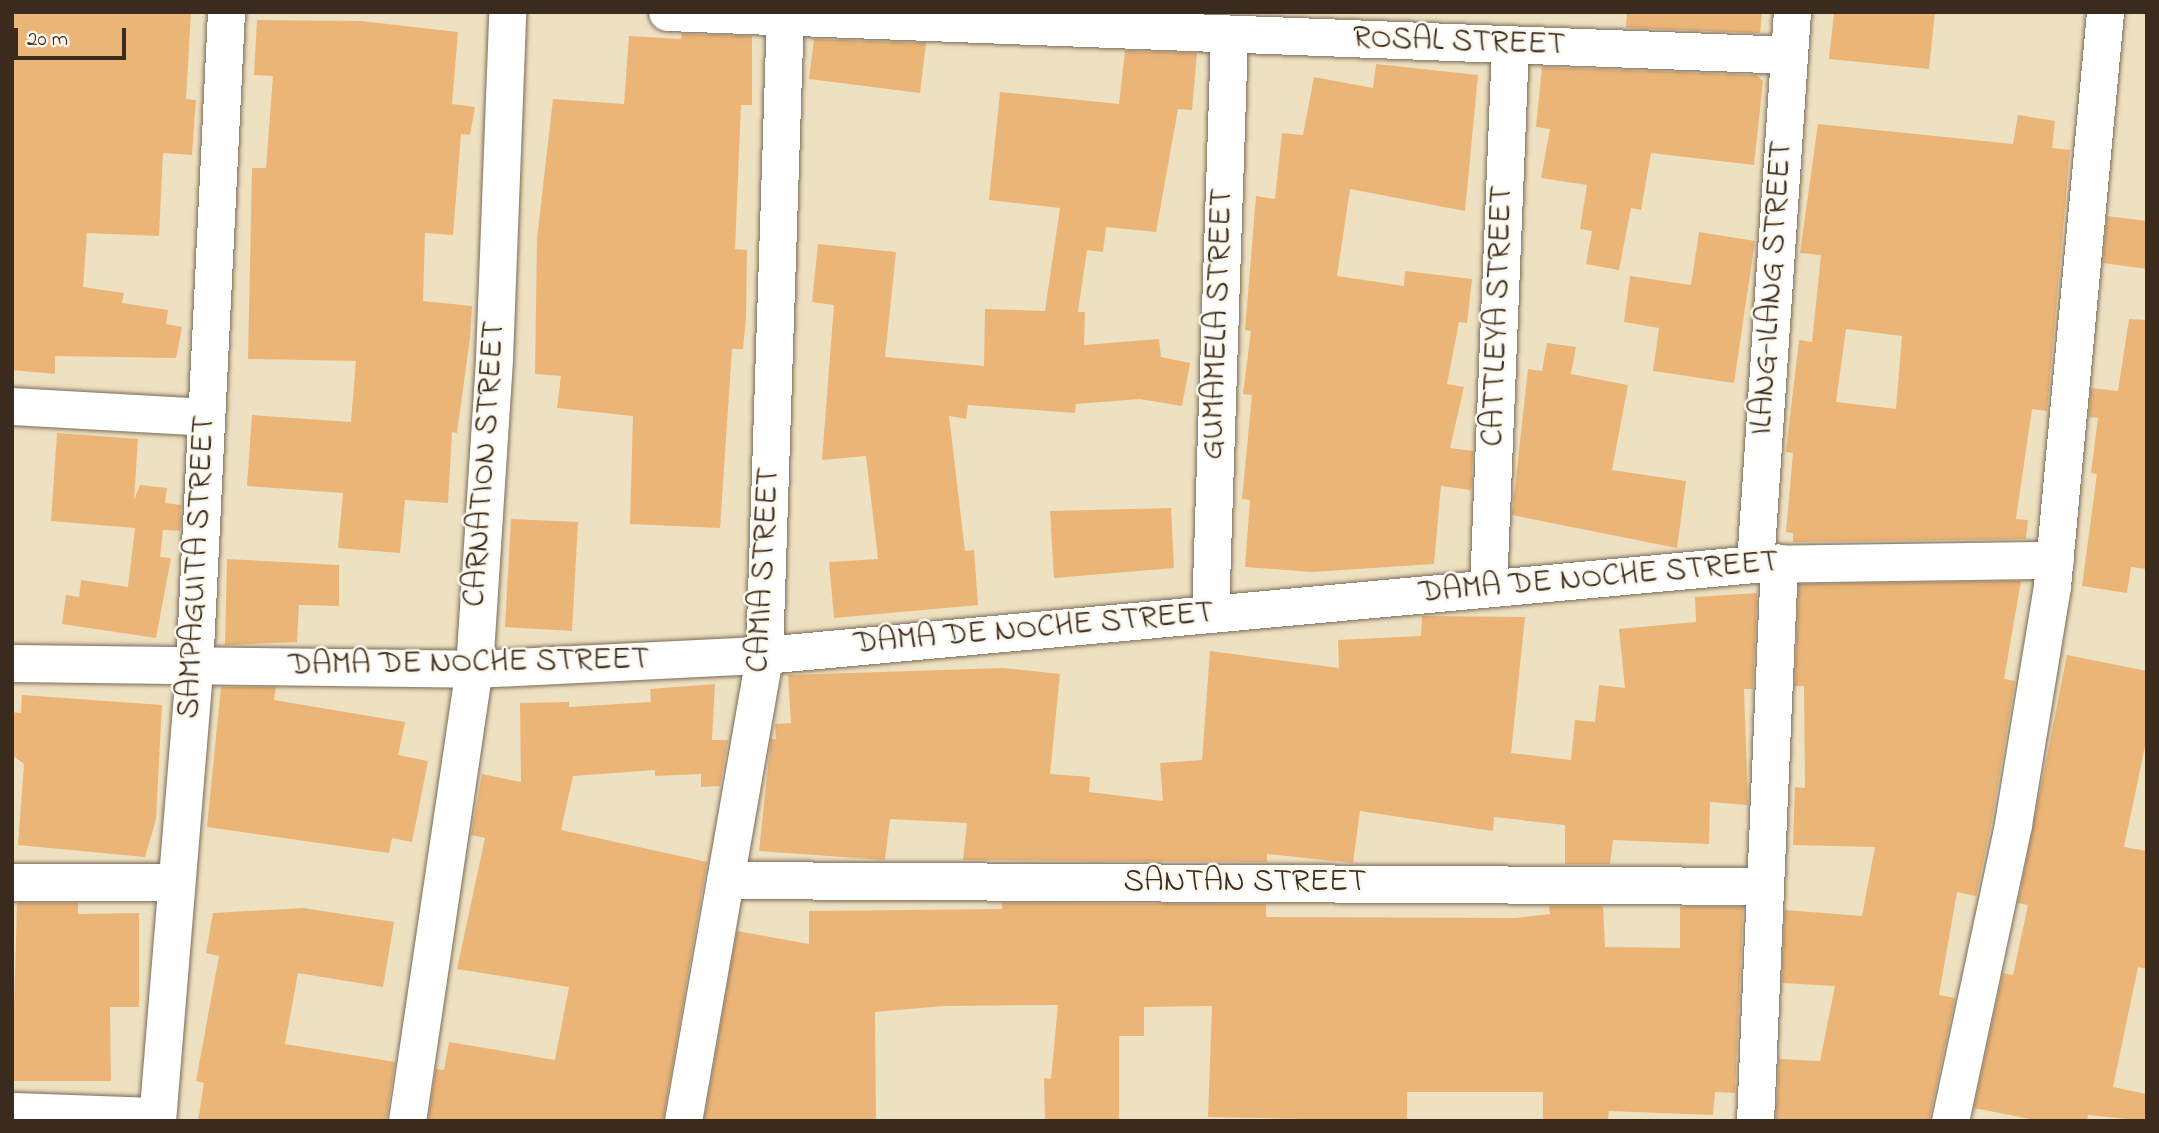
<!DOCTYPE html>
<style>
body{margin:0}
#map{position:relative;width:2159px;height:1133px;overflow:hidden;background:#eee1c1;font-family:"Indie Flower",sans-serif}
div>[style]{position:absolute}
[style*='--x']{left:calc(var(--x)*1px);top:calc(var(--y)*1px);width:calc(var(--w)*1px);rotate:calc(var(--a)*1deg)}
.building>*{inset:0;background:#ebb578}
.roads{filter:drop-shadow(0 0 2px #7a6a57) drop-shadow(0 0 2px #7a6a57)}
.minor>*{height:37px;margin:-18.5px;padding:0 18.5px;transform-origin:18.5px;border-radius:18.5px;background:#fff}
span{translate:-50% -50%;white-space:nowrap;text-align:center;line-height:1.15;-webkit-text-stroke:5px #fbf7ec;paint-order:stroke}
.street-label{font-size:32px;color:#3b2a1e}
.frame{position:absolute;inset:0;border:14px solid #3b2a1e;pointer-events:none}
.scale{position:absolute;left:14px;top:28px;width:112px;height:32px;box-sizing:border-box;border:4px solid #3b2a1e;border-top:0;padding-left:9px;font-size:21px;line-height:24px;white-space:nowrap;color:#3b2a1e;-webkit-text-stroke:5px #fbf7ec;paint-order:stroke}
</style>
<div id="map">
<div class="building">
<i style="clip-path:polygon(12px 12px,191px 12px,186px 99px,196px 100px,192px 155px,163px 153px,159px 236px,87px 233px,83px 287px,124px 293px,122px 303px,168px 310px,166px 324px,182px 327px,176px 358px,55px 356px,55px 374px,12px 370px)"></i>
<i style="clip-path:polygon(1627px 12px,1762px 12px,1760px 33px,1626px 28px)"></i>
<i style="clip-path:polygon(1834px 12px,1935px 12px,1929px 69px,1829px 59px)"></i>
<i style="clip-path:polygon(257px 20px,361px 21px,458px 32px,452px 104px,475px 107px,470px 135px,461px 134px,453px 235px,425px 233px,423px 301px,472px 306px,470px 338px,457px 433px,452px 432px,448px 503px,405px 500px,400px 553px,338px 548px,343px 493px,247px 486px,252px 415px,351px 422px,356px 361px,248px 359px,252px 168px,266px 168px,273px 76px,254px 75px)"></i>
<i style="clip-path:polygon(682px 34px,752px 36px,752px 105px,741px 105px,735px 249px,747px 250px,746px 318px,743px 349px,732px 349px,720px 528px,630px 524px,633px 416px,557px 408px,561px 376px,535px 374px,537px 239px,553px 99px,624px 104px,629px 36px,681px 39px)"></i>
<i style="clip-path:polygon(814px 39px,926px 43px,920px 93px,809px 79px)"></i>
<i style="clip-path:polygon(1125px 51px,1197px 53px,1192px 110px,1178px 109px,1156px 232px,1106px 227px,1103px 252px,1087px 250px,1078px 312px,1085px 312px,1084px 345px,1159px 339px,1161px 357px,1190px 363px,1182px 406px,1140px 399px,1076px 404px,1075px 413px,968px 405px,966px 419px,949px 416px,965px 551px,974px 550px,978px 605px,834px 618px,829px 562px,878px 559px,866px 456px,822px 460px,834px 305px,812px 302px,818px 244px,896px 252px,885px 357px,984px 366px,985px 309px,1045px 311px,1060px 208px,989px 200px,1000px 92px,1119px 104px)"></i>
<i style="clip-path:polygon(1376px 64px,1478px 75px,1465px 211px,1350px 189px,1337px 276px,1404px 286px,1405px 271px,1472px 279px,1467px 323px,1459px 322px,1447px 384px,1464px 387px,1450px 448px,1473px 451px,1471px 490px,1441px 486px,1434px 564px,1312px 572px,1245px 567px,1250px 500px,1242px 499px,1252px 395px,1243px 394px,1251px 331px,1245px 330px,1256px 196px,1275px 199px,1282px 133px,1303px 135px,1314px 77px,1373px 88px)"></i>
<i style="clip-path:polygon(1542px 67px,1756px 75px,1763px 81px,1754px 165px,1651px 153px,1641px 210px,1631px 208px,1619px 270px,1586px 264px,1592px 231px,1580px 229px,1587px 185px,1541px 178px,1550px 129px,1536px 127px)"></i>
<i style="clip-path:polygon(evenodd,2018px 115px,2055px 121px,2052px 148px,2070px 150px,2047px 411px,2032px 409px,2016px 519px,2028px 520px,2026px 539px,1793px 542px,1793px 533px,1786px 532px,1793px 453px,1786px 452px,1799px 340px,1812px 342px,1821px 255px,1800px 253px,1818px 124px,2013px 144px,2018px 115px,1846px 329px,1902px 336px,1896px 409px,1836px 402px,1846px 329px)"></i>
<i style="clip-path:polygon(2107px 216px,2147px 221px,2147px 269px,2103px 263px)"></i>
<i style="clip-path:polygon(1699px 232px,1755px 241px,1734px 383px,1653px 371px,1659px 328px,1624px 322px,1630px 276px,1691px 285px)"></i>
<i style="clip-path:polygon(2129px 319px,2147px 320px,2147px 569px,2131px 567px,2127px 593px,2082px 586px,2097px 474px,2091px 473px,2098px 418px,2089px 417px,2091px 388px,2118px 391px)"></i>
<i style="clip-path:polygon(1547px 343px,1576px 347px,1571px 374px,1628px 385px,1612px 470px,1686px 481px,1677px 548px,1512px 515px,1528px 369px,1542px 371px)"></i>
<i style="clip-path:polygon(57px 433px,138px 439px,134px 500px,140px 485px,167px 488px,165px 503px,181px 505px,180px 531px,163px 530px,160px 557px,171px 558px,156px 638px,62px 624px,66px 595px,79px 597px,81px 580px,128px 587px,135px 528px,51px 521px)"></i>
<i style="clip-path:polygon(1171px 508px,1174px 568px,1054px 578px,1050px 511px)"></i>
<i style="clip-path:polygon(511px 519px,578px 522px,572px 631px,505px 627px)"></i>
<i style="clip-path:polygon(227px 559px,339px 565px,339px 606px,299px 605px,297px 642px,225px 645px)"></i>
<i style="clip-path:polygon(2021px 581px,2004px 679px,2015px 681px,1992px 820px,1976px 896px,1957px 892px,1939px 995px,1955px 998px,1929px 1121px,1776px 1121px,1779px 1059px,1820px 1061px,1835px 986px,1782px 983px,1785px 910px,1862px 916px,1875px 847px,1793px 845px,1795px 787px,1805px 788px,1804px 686px,1795px 686px,1799px 584px)"></i>
<i style="clip-path:polygon(1757px 593px,1753px 689px,1744px 689px,1748px 805px,1710px 802px,1709px 844px,1613px 840px,1610px 864px,1565px 864px,1565px 825px,1494px 817px,1493px 831px,1360px 811px,1353px 863px,1267px 854px,1267px 862px,963px 860px,967px 823px,890px 819px,885px 860px,759px 851px,771px 739px,776px 739px,775px 724px,791px 723px,788px 675px,1003px 668px,1060px 674px,1050px 774px,1090px 777px,1089px 792px,1163px 801px,1160px 763px,1202px 760px,1210px 651px,1339px 668px,1338px 640px,1421px 636px,1422px 616px,1525px 617px,1511px 753px,1571px 760px,1575px 720px,1595px 722px,1599px 685px,1625px 688px,1619px 629px,1696px 622px,1695px 597px)"></i>
<i style="clip-path:polygon(2067px 655px,2147px 671px,2147px 737px,2124px 847px,2147px 851px,2147px 969px,2138px 967px,2113px 1087px,2147px 1094px,2147px 1121px,2088px 1115px,2087px 1121px,2040px 1121px,1974px 1108px,2003px 973px,2013px 975px,2028px 905px,2018px 903px)"></i>
<i style="clip-path:polygon(715px 684px,712px 740px,728px 740px,720px 786px,701px 787px,701px 774px,655px 776px,655px 770px,573px 776px,561px 830px,707px 862px,663px 1121px,428px 1121px,436px 1069px,444px 1070px,449px 1042px,555px 1060px,569px 987px,457px 969px,485px 838px,471px 835px,482px 774px,521px 782px,520px 703px,569px 702px,569px 707px,651px 702px,650px 689px)"></i>
<i style="clip-path:polygon(221px 687px,276px 687px,274px 700px,405px 722px,398px 755px,428px 761px,412px 842px,392px 838px,389px 853px,207px 827px)"></i>
<i style="clip-path:polygon(22px 695px,162px 705px,156px 819px,145px 857px,18px 845px,24px 764px,12px 755px,12px 712px,21px 713px)"></i>
<i style="clip-path:polygon(17px 903px,78px 903px,78px 914px,139px 913px,139px 1007px,110px 1007px,111px 1081px,12px 1081px)"></i>
<i style="clip-path:polygon(1002px 903px,1266px 904px,1266px 917px,1516px 918px,1550px 914px,1549px 906px,1603px 906px,1605px 947px,1680px 948px,1680px 907px,1743px 907px,1735px 1093px,1715px 1092px,1713px 1115px,1609px 1111px,1608px 1121px,1543px 1120px,1543px 1092px,1407px 1092px,1407px 1121px,1208px 1117px,1212px 1006px,1144px 1007px,1144px 1036px,1119px 1036px,1119px 1121px,1045px 1121px,1044px 1078px,1051px 1079px,1058px 1005px,943px 1006px,875px 1012px,876px 1119px,704px 1121px,737px 931px,809px 944px,809px 911px,1002px 909px)"></i>
<i style="clip-path:polygon(303px 908px,394px 922px,383px 987px,298px 973px,285px 1044px,395px 1062px,386px 1121px,198px 1121px,204px 1083px,196px 1081px,219px 956px,206px 953px,213px 913px)"></i>
</div>
<div class="roads">
<div class="minor">
<i style="--x:667;--y:12;--w:1123;--a:2.19"></i>
<i style="--x:12;--y:406;--w:194;--a:3.2"></i>
<i style="--x:1755;--y:564;--w:553;--a:-86.17"></i>
<i style="--x:1488;--y:588;--w:543;--a:-87.68"></i>
<i style="--x:1210;--y:614;--w:580;--a:-88.12"></i>
<i style="--x:12;--y:663;--w:462;--a:0.7"></i>
<i style="--x:474;--y:669;--w:290;--a:-2.8"></i>
<i style="--x:764;--y:655;--w:995;--a:-5.25"></i>
<i style="--x:1755;--y:564;--w:300;--a:-0.8"></i>
<i style="--x:725;--y:880;--w:1040;--a:0.33"></i>
<i style="--x:12;--y:882;--w:164;--a:0"></i>
<i style="--x:12;--y:1111;--w:145;--a:2"></i>
<i style="--x:157;--y:1121;--w:454;--a:-85.3"></i>
<i style="--x:194;--y:669;--w:658;--a:-87.21"></i>
<i style="--x:407;--y:1121;--w:457;--a:-81.6"></i>
<i style="--x:474;--y:669;--w:312;--a:-86.3"></i>
<i style="--x:494;--y:358;--w:346;--a:-87.8"></i>
<i style="--x:683;--y:1121;--w:473;--a:-80.1"></i>
<i style="--x:764;--y:655;--w:643;--a:-88.13"></i>
<i style="--x:1755;--y:1121;--w:559;--a:-87.54"></i>
<i style="--x:1950;--y:1121;--w:304;--a:-78"></i>
<i style="--x:2013;--y:824;--w:241;--a:-80.7"></i>
<i style="--x:2052;--y:586;--w:576;--a:-84.72"></i>
</div>
</div>
<div class="street-label">
<span style="left:1459px;top:43px;rotate:2deg">ROSAL STREET</span>
<span style="left:1773px;top:288px;rotate:-86deg">ILANG-ILANG STREET</span>
<span style="left:1499px;top:316px;rotate:-88deg">CATTLEYA STREET</span>
<span style="left:1219px;top:324px;rotate:-88deg">GUMAMELA STREET</span>
<span style="left:486px;top:464px;rotate:-86deg">CARNATION STREET</span>
<span style="left:198px;top:567px;rotate:-87deg">SAMPAGUITA STREET</span>
<span style="left:765px;top:570px;rotate:-87deg">CAMIA STREET</span>
<span style="left:1599px;top:579px;rotate:-5deg">DAMA DE NOCHE STREET</span>
<span style="left:1034px;top:630px;rotate:-5deg">DAMA DE NOCHE STREET</span>
<span style="left:469px;top:664px;rotate:-1deg">DAMA DE NOCHE STREET</span>
<span style="left:1245px;top:883px">SANTAN STREET</span>
</div>
<div class="frame"></div>
<div class="scale">20 m</div>
</div>
